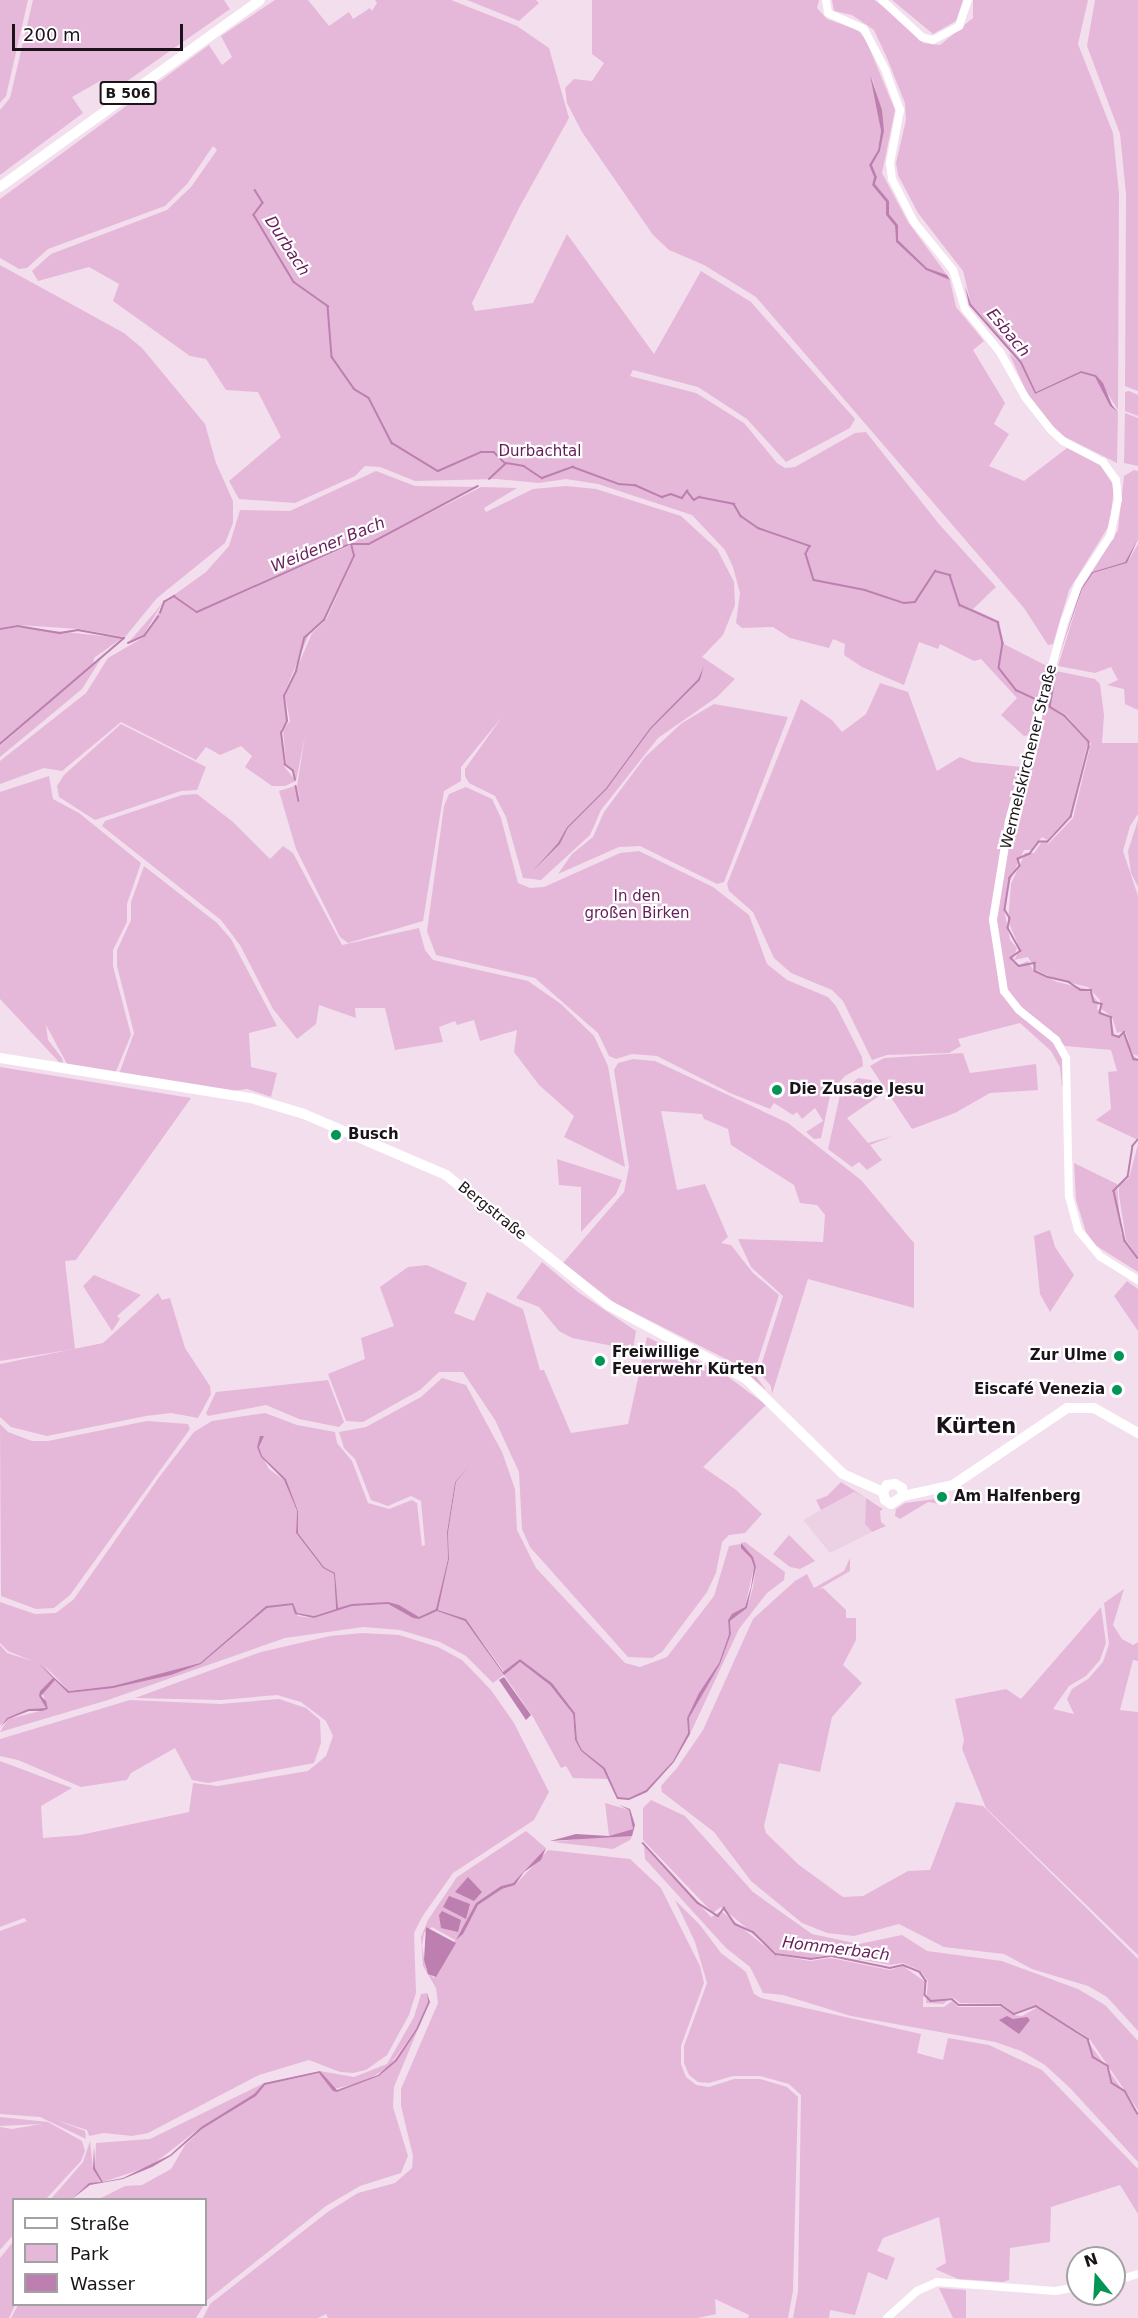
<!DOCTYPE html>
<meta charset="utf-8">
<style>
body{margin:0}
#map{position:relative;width:1138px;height:2318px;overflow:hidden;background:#f3deed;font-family:"DejaVu Sans",sans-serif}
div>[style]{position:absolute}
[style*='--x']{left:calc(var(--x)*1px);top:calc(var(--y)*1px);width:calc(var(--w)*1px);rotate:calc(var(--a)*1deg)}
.built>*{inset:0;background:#ecd1e5}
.green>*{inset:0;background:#e5b8d9}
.water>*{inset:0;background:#bd7faf}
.stream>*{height:1.5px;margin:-0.75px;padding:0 0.75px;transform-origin:0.75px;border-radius:0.75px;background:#bd7faf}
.minor>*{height:8px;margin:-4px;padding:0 4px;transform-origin:4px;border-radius:4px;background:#fff}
.major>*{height:10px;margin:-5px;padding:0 5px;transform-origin:5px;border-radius:5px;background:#fff}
.dots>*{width:16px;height:16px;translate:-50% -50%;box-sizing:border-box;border:3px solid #fff;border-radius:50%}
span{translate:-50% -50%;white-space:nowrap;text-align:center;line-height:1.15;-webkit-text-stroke:4.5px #fff;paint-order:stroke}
.shield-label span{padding:2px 4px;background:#fff;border:2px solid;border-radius:4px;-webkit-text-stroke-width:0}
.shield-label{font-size:14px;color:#1a1319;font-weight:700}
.park-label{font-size:15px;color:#651b58}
.street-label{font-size:15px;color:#1a1319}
.poi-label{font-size:15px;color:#1a1319;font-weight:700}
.left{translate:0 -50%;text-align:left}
.right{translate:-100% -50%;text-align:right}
.water-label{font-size:16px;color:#661d5a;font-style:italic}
.district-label{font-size:21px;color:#1a1319;font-weight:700}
.legend{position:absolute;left:12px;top:2198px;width:195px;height:108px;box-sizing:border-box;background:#fff;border:2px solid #a3a1a3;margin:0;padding:8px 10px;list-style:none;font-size:18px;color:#1a1319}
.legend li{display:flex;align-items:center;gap:12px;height:30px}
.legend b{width:30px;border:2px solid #a3a1a3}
.north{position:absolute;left:1066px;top:2246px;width:60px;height:60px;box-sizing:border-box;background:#fff;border:2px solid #a3a1a3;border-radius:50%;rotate:342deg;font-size:16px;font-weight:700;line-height:24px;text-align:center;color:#1a1319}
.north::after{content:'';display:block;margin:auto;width:21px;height:27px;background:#039556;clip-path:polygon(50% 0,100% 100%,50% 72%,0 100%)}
.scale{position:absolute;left:12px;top:24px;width:171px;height:27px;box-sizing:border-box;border:3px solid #1a1319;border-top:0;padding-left:8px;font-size:18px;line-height:21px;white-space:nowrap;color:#1a1319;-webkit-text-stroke:4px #fff;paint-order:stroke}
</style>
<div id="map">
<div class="built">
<i style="clip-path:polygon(853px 1492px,866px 1498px,865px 1524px,872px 1532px,830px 1553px,803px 1520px)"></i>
</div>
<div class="green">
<i style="clip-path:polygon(0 0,28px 0,6px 96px,0 103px)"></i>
<i style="clip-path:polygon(33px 0,224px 0,230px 9px,110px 93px,100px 81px,72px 97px,83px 113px,0 175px,0 110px,10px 98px)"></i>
<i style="clip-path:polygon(275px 0,308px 0,329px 26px,349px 12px,353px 19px,370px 8px,372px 11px,377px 3px,375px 0,451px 0,517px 26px,549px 48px,569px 118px,519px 208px,472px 303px,475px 311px,533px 303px,567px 234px,654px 354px,701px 271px,751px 302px,855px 419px,850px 428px,786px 462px,747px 419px,698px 387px,633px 370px,630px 376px,696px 393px,744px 423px,777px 463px,785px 468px,795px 467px,855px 433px,866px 432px,939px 524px,996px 587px,973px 609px,999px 621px,1004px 644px,1047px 666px,1029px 735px,1024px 736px,1001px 715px,1017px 698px,981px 659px,974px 661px,940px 644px,938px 649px,919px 642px,904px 685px,862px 667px,844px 655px,845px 644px,833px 639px,829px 648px,790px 638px,773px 627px,742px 628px,736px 623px,740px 593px,733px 567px,725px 550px,692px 515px,598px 484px,566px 479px,539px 483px,496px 479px,415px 481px,380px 467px,365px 466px,355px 476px,295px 503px,239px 499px,229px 481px,281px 437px,258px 392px,226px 390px,206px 359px,190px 356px,113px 301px,119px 284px,89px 267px,38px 281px,32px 271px,51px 254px,167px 210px,191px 187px,217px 150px,213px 146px,187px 184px,165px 206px,48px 249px,27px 268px,19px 269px,0 258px,0 199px,209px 45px,222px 65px,232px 57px,221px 36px)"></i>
<i style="clip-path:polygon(467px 0,536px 0,539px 3px,519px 21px)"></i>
<i style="clip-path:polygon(592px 0,819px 0,817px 8px,827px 19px,858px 30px,866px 40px,895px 110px,882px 173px,908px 222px,947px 275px,927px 268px,898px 240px,898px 225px,889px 214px,889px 201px,875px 184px,877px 177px,872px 165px,880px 151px,884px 131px,872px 75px,881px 131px,878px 150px,869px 165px,874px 177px,872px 185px,886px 202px,886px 215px,895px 226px,896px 242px,926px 270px,950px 280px,956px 307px,984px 341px,973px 350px,1005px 403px,994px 424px,1009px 434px,989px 466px,1024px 481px,1067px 448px,1100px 465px,1114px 486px,1110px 524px,1069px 590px,1053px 644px,1048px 645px,1024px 608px,756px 297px,704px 265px,669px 250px,653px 235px,582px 132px,567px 103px,565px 88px,574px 79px,592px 81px,604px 63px,592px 54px)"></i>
<i style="clip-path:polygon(832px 0,874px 0,893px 13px,923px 43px,940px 45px,973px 18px,973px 0,1088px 0,1078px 44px,1113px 133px,1119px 194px,1118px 410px,1096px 375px,1081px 371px,1036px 392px,1022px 362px,971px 304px,963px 271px,918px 213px,898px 175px,896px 163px,906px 120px,905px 103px,887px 58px,874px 30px,852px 15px,834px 11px)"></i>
<i style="clip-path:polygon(892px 0,963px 0,956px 21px,933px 34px)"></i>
<i style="clip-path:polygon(1095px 0,1138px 0,1138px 391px,1125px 386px,1126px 194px,1120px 134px,1087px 46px)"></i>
<i style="clip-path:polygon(0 265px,124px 333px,142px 348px,205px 424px,216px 463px,233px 501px,233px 523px,225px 543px,157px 598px,125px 637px,79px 629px,18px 625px,0 628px)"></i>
<i style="clip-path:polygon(1009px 353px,1020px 363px,1035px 394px,1081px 373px,1095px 377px,1110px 406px,1118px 412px,1117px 463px,1065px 437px,1053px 427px,1028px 396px)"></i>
<i style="clip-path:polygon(1129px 391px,1138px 395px,1138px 416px,1125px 411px,1125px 392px)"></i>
<i style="clip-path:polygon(1125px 413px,1138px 418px,1138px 466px,1124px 463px)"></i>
<i style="clip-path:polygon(1134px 470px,1138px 471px,1138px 539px,1125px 562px,1092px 572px,1118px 530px,1124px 476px)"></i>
<i style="clip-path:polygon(376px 471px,415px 486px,477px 487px,369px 543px,350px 543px,197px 611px,174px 595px,206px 572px,229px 546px,240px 510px,290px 511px)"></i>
<i style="clip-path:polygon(evenodd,566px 486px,596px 489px,681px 516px,717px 549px,734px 582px,735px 605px,723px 635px,702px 657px,735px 679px,717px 697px,658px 738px,601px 810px,590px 835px,541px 880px,523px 878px,506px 817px,495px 796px,469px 783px,465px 776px,465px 769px,502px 717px,461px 767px,461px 781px,444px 791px,423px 921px,348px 943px,340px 937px,296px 849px,279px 791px,295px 786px,300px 801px,297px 786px,305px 736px,296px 781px,285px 786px,272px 786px,245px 767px,252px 756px,241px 746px,220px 755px,206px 747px,196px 760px,121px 722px,62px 771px,44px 768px,0 784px,0 761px,86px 693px,108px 658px,144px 637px,164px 603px,174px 597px,197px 613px,351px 545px,353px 556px,325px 620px,310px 632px,283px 696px,288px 721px,281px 729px,284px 766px,295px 780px,294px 771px,286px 765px,283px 729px,290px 721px,285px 696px,312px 633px,326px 620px,355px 556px,352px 545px,369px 544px,481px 487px,517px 488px,484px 508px,486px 512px,533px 489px,566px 486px,704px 666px,700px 680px,651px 729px,607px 789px,568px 828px,560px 844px,533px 872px,559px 843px,567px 827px,606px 788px,650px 728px,698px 679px,704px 666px)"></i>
<i style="clip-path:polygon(1138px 544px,1138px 710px,1125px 704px,1124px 689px,1107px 685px,1118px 680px,1111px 667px,1095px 673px,1058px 666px,1082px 589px,1093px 573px,1127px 563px)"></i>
<i style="clip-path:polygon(163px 602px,143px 636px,129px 642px,155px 612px)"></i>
<i style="clip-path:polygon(18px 627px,122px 638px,94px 658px,93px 665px,0 744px,0 630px)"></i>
<i style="clip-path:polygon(104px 654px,82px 689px,0 757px,0 746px)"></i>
<i style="clip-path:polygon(1055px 671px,1049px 707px,1065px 717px,1088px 742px,1070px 816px,1047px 840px,1042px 837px,1033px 850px,1024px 850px,1009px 883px,1004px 909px,1010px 940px,1017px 948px,1012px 962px,1019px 965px,1028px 961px,1034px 971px,1057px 982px,1087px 989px,1098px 1002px,1097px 1009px,1110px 1018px,1115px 1036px,1124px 1034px,1132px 1049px,1130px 1053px,1138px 1059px,1138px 1140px,1096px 1120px,1111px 1109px,1108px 1072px,1117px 1071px,1111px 1050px,1065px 1046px,1028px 1014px,1007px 991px,995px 926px,1011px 821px)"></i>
<i style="clip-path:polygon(1056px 671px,1095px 679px,1100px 684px,1104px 715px,1102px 743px,1138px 743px,1138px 814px,1130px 826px,1123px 851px,1138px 896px,1138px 1056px,1133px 1054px,1125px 1031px,1117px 1033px,1112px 1017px,1100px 1008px,1100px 1000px,1088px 987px,1058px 980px,1036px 970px,1028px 957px,1014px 960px,1020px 949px,1008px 921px,1011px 884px,1025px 853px,1034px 853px,1043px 840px,1048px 844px,1073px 818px,1091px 743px,1066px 715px,1051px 707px)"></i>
<i style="clip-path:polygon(880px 683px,908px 692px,937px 771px,960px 757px,973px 762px,1020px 767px,1025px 749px,992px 904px,999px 982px,1053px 1041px,1063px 1059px,1063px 1086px,1062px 1087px,1060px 1067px,1051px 1051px,1020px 1023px,958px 1039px,961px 1046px,949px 1053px,887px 1055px,872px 1060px,843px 1001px,832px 990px,791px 973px,774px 958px,753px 912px,729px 891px,727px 884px,801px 699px,832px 720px,842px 732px,866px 714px)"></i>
<i style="clip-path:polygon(714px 704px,788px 717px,724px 882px,717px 884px,640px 846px,619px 847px,558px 874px,572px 854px,593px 837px,604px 812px,645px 757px,682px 723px)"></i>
<i style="clip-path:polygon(121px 724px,206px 767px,197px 790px,181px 791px,95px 820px,59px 797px,57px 786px,64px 775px)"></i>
<i style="clip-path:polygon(49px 776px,53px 799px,79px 813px,141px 863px,127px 904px,127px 922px,113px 950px,113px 966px,131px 1035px,115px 1074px,67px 1064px,46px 1025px,48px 1040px,62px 1058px,63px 1063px,59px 1062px,0 999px,0 792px)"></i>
<i style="clip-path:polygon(466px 787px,492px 799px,501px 818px,518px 883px,530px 888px,544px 887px,620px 853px,639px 851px,713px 887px,749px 915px,767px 964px,787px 980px,828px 997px,836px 1006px,862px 1057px,863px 1066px,845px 1076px,831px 1091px,821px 1138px,814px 1139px,806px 1132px,823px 1121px,815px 1108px,802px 1119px,797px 1112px,793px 1115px,774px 1103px,770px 1109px,730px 1093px,657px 1056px,632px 1054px,616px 1059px,609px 1056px,598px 1033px,535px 978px,436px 955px,427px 931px,444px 806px,449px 794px)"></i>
<i style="clip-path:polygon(197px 794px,233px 822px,270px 859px,283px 846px,293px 853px,342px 945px,419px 928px,425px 950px,433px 960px,528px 981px,561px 1004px,594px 1036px,608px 1066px,625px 1167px,564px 1137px,574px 1116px,539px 1085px,514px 1052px,517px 1030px,480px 1041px,474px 1020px,457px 1025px,455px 1021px,439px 1027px,443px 1042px,395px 1050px,385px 1008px,355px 1008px,356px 1018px,319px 1005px,316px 1024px,297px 1039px,273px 1009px,240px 945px,221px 920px,102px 826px,105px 821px,182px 795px)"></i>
<i style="clip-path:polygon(1138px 820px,1138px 887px,1131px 873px,1128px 851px)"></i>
<i style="clip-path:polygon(144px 866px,217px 923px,231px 939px,277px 1026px,249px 1033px,251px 1067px,277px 1073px,271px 1097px,247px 1089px,232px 1091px,119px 1074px,134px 1033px,117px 966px,117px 950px,131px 920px,131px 902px)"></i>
<i style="clip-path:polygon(963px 1053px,970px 1073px,1036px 1064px,1038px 1090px,990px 1093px,955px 1113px,912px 1129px,870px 1066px,884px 1058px)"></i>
<i style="clip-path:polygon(633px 1059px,655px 1061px,788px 1123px,861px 1180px,914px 1243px,914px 1308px,808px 1279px,772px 1394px,771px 1386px,759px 1372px,783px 1296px,751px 1267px,738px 1239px,823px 1242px,825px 1215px,817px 1205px,800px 1203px,794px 1185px,731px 1145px,728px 1129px,704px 1119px,702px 1114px,661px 1111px,677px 1190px,705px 1184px,728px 1237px,721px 1243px,731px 1245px,753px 1273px,779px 1295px,756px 1367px,756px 1376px,766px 1390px,732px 1362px,615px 1303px,563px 1263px,624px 1192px,629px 1167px,614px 1070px,618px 1063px)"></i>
<i style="clip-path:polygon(0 1067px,191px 1098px,76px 1260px,65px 1261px,75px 1349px,0 1361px)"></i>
<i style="clip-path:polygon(858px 1078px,871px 1080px,879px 1096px,847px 1118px,868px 1143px,893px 1136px,870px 1145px,882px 1160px,867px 1170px,859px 1162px,852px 1167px,828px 1149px,840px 1095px)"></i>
<i style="clip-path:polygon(1138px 1144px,1138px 1257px,1126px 1240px,1119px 1195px,1119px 1185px,1129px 1178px)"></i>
<i style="clip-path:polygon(557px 1159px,622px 1180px,616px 1194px,581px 1232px,581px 1187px,559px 1185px)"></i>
<i style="clip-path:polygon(1074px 1163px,1117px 1184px,1121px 1233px,1138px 1260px,1138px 1272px,1095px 1245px,1086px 1232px,1076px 1200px)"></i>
<i style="clip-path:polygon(1050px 1230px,1055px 1247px,1074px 1275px,1050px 1312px,1040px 1294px,1034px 1236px)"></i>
<i style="clip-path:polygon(542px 1262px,578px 1292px,636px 1331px,633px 1350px,572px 1338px,559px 1331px,539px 1307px,516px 1298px)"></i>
<i style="clip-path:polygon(427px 1265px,467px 1283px,454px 1313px,474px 1321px,487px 1292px,523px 1309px,540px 1370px,544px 1370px,571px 1433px,628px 1424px,647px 1337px,727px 1376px,766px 1405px,703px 1467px,735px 1489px,762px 1514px,745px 1533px,729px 1535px,722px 1542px,716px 1573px,707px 1592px,662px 1652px,652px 1658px,628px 1657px,530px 1547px,522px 1529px,519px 1472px,495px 1420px,463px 1372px,439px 1372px,420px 1390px,363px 1422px,346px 1421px,328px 1374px,365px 1359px,361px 1338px,394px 1326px,380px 1287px,408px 1267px)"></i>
<i style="clip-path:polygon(94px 1275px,141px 1295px,117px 1316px,120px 1319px,112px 1331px,83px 1286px)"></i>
<i style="clip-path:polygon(1127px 1281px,1138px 1289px,1138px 1331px,1114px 1296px)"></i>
<i style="clip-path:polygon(158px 1293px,162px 1300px,170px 1298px,185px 1348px,210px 1386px,211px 1394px,198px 1418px,171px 1413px,146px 1416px,47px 1436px,11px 1427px,0 1417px,0 1364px,103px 1343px)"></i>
<i style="clip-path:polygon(442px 1378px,466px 1385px,502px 1452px,515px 1489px,517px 1530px,536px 1568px,625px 1663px,640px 1667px,667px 1657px,714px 1596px,729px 1546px,740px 1544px,751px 1558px,754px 1567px,745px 1607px,728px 1620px,729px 1634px,719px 1663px,687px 1718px,688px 1733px,673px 1761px,646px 1790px,629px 1798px,618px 1797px,605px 1768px,582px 1750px,577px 1740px,575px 1713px,552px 1683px,520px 1659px,504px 1672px,466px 1619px,438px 1610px,449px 1559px,448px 1533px,456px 1482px,469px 1466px,455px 1482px,447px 1532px,448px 1559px,437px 1609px,419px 1617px,388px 1602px,337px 1608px,335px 1573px,324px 1567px,298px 1533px,298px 1511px,286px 1479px,262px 1456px,259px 1447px,262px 1436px,257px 1447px,269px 1469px,284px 1480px,297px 1511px,296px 1533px,323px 1568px,334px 1574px,336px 1609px,314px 1616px,296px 1613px,293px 1603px,266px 1606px,200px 1663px,113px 1686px,69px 1691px,44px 1665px,54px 1678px,40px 1691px,46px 1708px,28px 1709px,0 1725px,0 1645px,7px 1653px,32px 1661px,8px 1651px,0 1643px,0 1602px,35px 1614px,56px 1613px,74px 1599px,160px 1476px,194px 1432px,212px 1421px,265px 1413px,297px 1425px,335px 1432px,337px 1443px,352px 1461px,368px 1503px,389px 1509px,412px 1500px,417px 1503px,422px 1546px,425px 1545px,421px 1501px,411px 1496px,388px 1506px,371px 1500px,355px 1459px,344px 1448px,339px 1432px,366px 1427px,421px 1397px)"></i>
<i style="clip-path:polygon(328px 1380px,344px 1422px,339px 1427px,299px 1419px,266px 1405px,208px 1416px,206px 1413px,216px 1392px)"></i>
<i style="clip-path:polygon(147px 1421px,188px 1424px,190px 1429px,70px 1595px,54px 1608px,36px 1609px,1px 1596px,0 1424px,8px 1432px,32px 1441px,48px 1441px)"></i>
<i style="clip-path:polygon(841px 1482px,866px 1498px,878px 1506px,883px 1509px,880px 1511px,881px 1522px,886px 1526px,872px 1532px,865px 1524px,866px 1498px,854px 1492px,821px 1510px,816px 1500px,827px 1496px)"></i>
<i style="clip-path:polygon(943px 1498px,940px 1504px,928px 1502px,900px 1519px,895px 1516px,896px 1509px,905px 1503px)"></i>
<i style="clip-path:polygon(789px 1535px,815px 1561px,800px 1569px,790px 1567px,773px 1554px)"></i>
<i style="clip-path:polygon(745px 1542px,785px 1572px,784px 1580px,767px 1593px,739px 1629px,690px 1734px,689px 1718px,720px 1663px,731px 1634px,730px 1621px,747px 1608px,753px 1587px,756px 1567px,741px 1543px)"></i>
<i style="clip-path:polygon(850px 1558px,850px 1571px,819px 1589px,823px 1588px,846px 1610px,846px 1618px,856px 1618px,856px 1640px,843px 1665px,862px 1683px,832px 1717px,820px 1772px,779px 1763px,764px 1826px,766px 1833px,799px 1865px,843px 1897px,863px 1896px,908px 1871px,930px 1870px,956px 1802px,983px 1806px,1138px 1959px,1138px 2031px,1107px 1997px,1088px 1986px,1032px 1969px,1004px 1954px,944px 1947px,899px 1924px,854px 1936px,827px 1933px,802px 1923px,751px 1881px,714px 1832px,662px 1792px,661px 1786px,677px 1768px,703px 1730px,753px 1619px,795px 1581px,807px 1574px,814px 1588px,844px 1571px)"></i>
<i style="clip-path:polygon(1124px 1589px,1113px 1625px,1122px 1639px,1133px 1645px,1138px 1642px,1138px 1661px,1133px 1660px,1120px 1710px,1138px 1712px,1138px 1955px,986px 1808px,962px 1749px,964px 1740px,955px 1699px,1006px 1689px,1021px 1699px,1101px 1607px,1106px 1643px,1100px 1660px,1086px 1676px,1069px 1686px,1053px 1709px,1074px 1714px,1067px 1699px,1072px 1689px,1088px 1679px,1103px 1662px,1109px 1644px,1104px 1603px)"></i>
<i style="clip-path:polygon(286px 1604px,292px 1605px,298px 1616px,314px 1618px,352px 1606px,388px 1604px,413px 1618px,437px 1611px,465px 1621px,503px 1674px,520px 1662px,550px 1685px,573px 1714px,575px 1740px,581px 1751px,603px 1769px,608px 1779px,573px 1778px,566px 1766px,561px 1768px,533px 1717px,504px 1675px,493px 1683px,466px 1656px,440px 1642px,400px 1630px,363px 1627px,285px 1638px,108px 1700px,0 1732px,8px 1719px,48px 1709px,42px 1692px,55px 1679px,68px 1693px,171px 1675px,201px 1664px,267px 1608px)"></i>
<i style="clip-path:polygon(363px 1633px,399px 1635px,438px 1647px,462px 1660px,491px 1690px,514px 1723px,549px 1792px,534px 1820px,453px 1873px,422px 1917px,414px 1933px,416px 1993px,409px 2015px,387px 2055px,366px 2070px,353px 2073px,340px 2072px,309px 2060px,259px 2075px,148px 2133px,132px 2136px,104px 2133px,89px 2136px,87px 2130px,56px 2120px,85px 2131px,86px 2139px,40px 2117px,0 2114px,0 1931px,27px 1921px,24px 1918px,0 1927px,0 1761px,72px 1788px,41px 1806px,43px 1838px,80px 1835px,189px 1812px,193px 1783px,218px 1786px,308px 1771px,326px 1756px,333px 1736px,326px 1721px,301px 1702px,277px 1695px,221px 1700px,135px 1698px,261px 1652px,330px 1636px)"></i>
<i style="clip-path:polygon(279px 1699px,306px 1708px,320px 1720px,321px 1743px,314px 1763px,208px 1783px,192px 1780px,175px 1748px,131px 1773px,127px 1780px,81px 1787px,18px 1760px,0 1756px,0 1739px,130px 1700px,220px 1704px)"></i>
<i style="clip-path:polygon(651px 1800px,685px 1816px,753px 1892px,812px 1934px,859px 1944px,902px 1935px,927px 1951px,1002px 1961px,1078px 1989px,1105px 2005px,1138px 2041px,1138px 2110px,1089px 2038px,1036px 2005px,1014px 2013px,1001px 2004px,960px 2003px,952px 1997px,943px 2004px,926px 2003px,928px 1981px,921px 1971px,903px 1963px,890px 1965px,832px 1954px,810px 1958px,777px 1953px,721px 1907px,713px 1913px,643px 1840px,643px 1808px)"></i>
<i style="clip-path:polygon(605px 1803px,629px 1810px,633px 1829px,609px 1836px)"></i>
<i style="clip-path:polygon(evenodd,526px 1831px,546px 1848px,513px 1883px,501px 1886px,476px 1903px,457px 1940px,478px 1905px,502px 1889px,515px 1885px,548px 1850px,630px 1859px,661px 1888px,700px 1966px,704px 1983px,681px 2046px,681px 2064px,686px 2077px,696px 2085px,709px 2087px,734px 2079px,760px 2079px,787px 2087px,798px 2097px,793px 2291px,788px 2318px,748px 2318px,749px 2315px,715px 2299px,716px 2314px,698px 2318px,328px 2318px,326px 2314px,318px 2318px,203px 2318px,210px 2304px,329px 2211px,358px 2193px,395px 2183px,412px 2168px,413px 2156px,401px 2106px,401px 2089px,438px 2003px,436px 1988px,423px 1966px,421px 1937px,428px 1920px,457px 1877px,526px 1831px,432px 1927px,455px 1940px,434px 1978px,426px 1969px,422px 1946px,424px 1933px,432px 1927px)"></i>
<i style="clip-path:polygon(625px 1834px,632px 1836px,630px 1840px,613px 1849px,553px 1842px)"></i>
<i style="clip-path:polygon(644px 1846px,711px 1917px,721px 1911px,776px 1955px,810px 1961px,831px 1958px,890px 1970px,903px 1966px,924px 1981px,923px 2007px,944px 2007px,952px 2001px,958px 2007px,1001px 2007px,1014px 2015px,1022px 2016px,1036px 2008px,1042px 2010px,1087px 2040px,1124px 2092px,1138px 2114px,1138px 2162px,1070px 2088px,1045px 2065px,1021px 2051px,995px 2042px,851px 2016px,783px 1995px,763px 1993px,750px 1967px,726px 1948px,645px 1859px)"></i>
<i style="clip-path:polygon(675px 1900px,700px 1925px,721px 1953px,746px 1972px,754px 1994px,761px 1998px,921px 2034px,917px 2053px,943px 2060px,948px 2038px,989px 2045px,1042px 2070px,1138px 2169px,1138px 2214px,1120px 2185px,1051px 2207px,1050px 2242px,1010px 2248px,1009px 2280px,1003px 2282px,958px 2279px,935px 2269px,946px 2263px,939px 2217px,883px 2238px,877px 2251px,895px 2258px,887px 2280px,868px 2272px,855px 2315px,830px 2310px,829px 2318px,793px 2318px,798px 2291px,801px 2095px,789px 2084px,760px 2076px,733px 2076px,709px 2083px,698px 2082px,689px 2075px,684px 2063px,684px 2046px,707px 1983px,695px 1942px)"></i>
<i style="clip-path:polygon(427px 1993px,428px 2002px,416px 2029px,388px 2068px,363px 2082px,334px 2089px,320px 2071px,354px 2077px,387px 2064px,414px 2017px,421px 1994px)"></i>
<i style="clip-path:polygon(418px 2029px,394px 2087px,393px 2107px,408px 2156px,401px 2173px,360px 2186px,326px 2206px,206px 2301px,206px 2200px,97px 2200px,125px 2186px,142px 2185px,171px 2169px,185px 2145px,202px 2129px,256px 2096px,265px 2085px,319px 2073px,337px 2092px,379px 2076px,397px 2061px)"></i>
<i style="clip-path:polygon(264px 2083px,254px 2094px,201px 2127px,151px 2166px,103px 2182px,95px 2168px,96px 2143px,150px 2139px)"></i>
<i style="clip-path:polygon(0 2117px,48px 2122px,82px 2141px,85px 2151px,81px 2161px,46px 2199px,14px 2200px,13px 2235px,0 2250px,0 2127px,12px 2129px,42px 2124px,0 2126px)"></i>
<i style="clip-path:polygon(90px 2141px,93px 2168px,101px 2183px,89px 2183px,72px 2199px,50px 2200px,83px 2162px)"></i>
<i style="clip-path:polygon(13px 2242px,15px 2305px,9px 2318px,0 2318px,0 2258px)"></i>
<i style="clip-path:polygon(939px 2288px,966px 2290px,966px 2318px,953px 2318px)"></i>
<i style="clip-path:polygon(18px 2305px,204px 2305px,196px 2318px,11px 2318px)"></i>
</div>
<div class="water">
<i style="clip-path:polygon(870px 75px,882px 110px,884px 131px,880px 151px,872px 165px,877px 177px,875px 184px,889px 201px,889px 214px,898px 225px,898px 240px,927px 268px,947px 275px,950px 280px,926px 270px,896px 242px,895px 226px,886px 215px,886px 202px,872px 185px,874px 177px,869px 165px,878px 150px,881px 131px)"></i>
<i style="clip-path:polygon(965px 286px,971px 304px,1022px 362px,1036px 392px,1081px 371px,1096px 375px,1103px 383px,1112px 405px,1118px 412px,1110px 406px,1095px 377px,1081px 373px,1035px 394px,1020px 363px,969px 305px)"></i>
<i style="clip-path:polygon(1138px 539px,1127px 563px,1093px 573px,1082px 589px,1056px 665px,1081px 589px,1092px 572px,1125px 562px)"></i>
<i style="clip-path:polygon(704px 666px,700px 680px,651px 729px,607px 789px,568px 828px,560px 844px,532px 872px,558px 843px,567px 827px,606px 788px,650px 728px,698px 679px)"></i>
<i style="clip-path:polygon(260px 1436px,264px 1436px,259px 1447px,262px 1456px,286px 1479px,298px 1511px,298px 1533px,324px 1567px,335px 1573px,338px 1608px,352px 1604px,388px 1602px,399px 1605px,419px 1617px,436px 1609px,448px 1559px,447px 1532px,455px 1482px,469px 1466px,456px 1482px,448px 1533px,449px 1559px,438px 1610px,466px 1619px,503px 1672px,520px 1659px,552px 1683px,575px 1713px,577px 1740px,582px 1750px,605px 1768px,618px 1797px,629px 1798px,646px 1790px,673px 1761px,688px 1733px,687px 1718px,699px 1693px,719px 1663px,729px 1634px,728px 1620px,732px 1614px,745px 1607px,751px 1587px,754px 1567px,751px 1558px,741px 1548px,741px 1543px,753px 1557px,756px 1567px,747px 1608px,730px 1621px,731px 1634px,720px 1664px,689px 1718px,690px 1734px,674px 1762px,647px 1792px,629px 1800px,617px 1799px,603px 1769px,581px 1751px,575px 1740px,573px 1714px,550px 1685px,520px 1662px,504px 1675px,465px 1621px,437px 1611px,419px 1619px,413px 1618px,388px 1604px,352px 1606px,314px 1618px,295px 1614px,292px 1605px,267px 1608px,201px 1664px,171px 1675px,113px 1688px,68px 1693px,55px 1680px,41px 1696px,46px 1701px,48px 1709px,42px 1711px,29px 1711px,8px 1719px,0 1728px,7px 1718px,28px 1709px,46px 1708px,39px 1696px,40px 1691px,53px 1678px,37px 1662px,69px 1691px,113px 1686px,200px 1663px,266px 1606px,293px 1603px,297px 1613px,314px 1616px,336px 1609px,334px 1574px,323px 1568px,296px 1533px,297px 1511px,284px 1480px,261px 1457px,257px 1447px)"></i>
<i style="clip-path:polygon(504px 1677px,531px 1715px,526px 1720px,499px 1680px)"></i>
<i style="clip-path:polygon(619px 1805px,630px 1809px,635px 1825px,632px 1836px,550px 1841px,576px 1834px,609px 1836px,633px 1829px,629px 1810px)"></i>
<i style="clip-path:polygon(546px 1848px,541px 1860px,524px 1872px,515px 1885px,502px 1889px,478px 1905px,463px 1934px,456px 1940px,476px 1903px,501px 1886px,513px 1883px)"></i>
<i style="clip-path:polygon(468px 1877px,482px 1892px,474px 1901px,455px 1892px)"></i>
<i style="clip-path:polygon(449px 1896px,470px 1904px,466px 1919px,443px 1907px)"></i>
<i style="clip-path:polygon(442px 1911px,461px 1920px,458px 1932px,441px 1928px,439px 1915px)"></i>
<i style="clip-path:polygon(426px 1927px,456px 1943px,436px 1977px,428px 1974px,424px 1960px)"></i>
<i style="clip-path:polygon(427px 1993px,430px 2002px,418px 2029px,397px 2061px,379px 2076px,337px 2092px,333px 2091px,319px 2073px,265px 2085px,256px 2096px,202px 2129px,171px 2156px,152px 2167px,123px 2179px,90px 2185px,72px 2199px,89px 2183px,101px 2182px,93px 2169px,94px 2146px,95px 2168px,103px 2182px,123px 2178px,170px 2155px,201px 2127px,254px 2094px,264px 2083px,320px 2071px,337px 2090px,378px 2075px,395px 2060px,416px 2029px,428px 2002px)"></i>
<i style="clip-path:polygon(1007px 2016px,1013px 2019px,1027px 2017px,1030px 2020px,1019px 2034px,999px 2020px)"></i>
</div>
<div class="stream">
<i style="--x:255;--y:190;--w:15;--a:58"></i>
<i style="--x:263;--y:203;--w:15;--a:127"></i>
<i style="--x:254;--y:215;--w:78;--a:59.2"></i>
<i style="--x:294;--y:282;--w:42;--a:35.2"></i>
<i style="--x:328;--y:306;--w:51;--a:85.5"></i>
<i style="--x:332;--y:357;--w:39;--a:55"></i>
<i style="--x:354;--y:389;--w:17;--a:31"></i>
<i style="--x:369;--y:398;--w:51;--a:62.9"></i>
<i style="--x:392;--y:443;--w:54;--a:31.3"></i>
<i style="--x:438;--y:471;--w:47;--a:-23.8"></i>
<i style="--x:481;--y:452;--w:13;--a:0"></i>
<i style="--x:494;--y:452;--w:16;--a:45"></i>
<i style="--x:489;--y:479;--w:23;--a:-43"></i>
<i style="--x:506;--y:463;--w:18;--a:9"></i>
<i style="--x:524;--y:466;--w:22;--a:34"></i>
<i style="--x:542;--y:478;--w:33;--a:-20"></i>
<i style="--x:573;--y:467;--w:49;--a:20.3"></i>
<i style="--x:619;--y:484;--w:16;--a:4"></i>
<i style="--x:635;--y:485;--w:30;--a:24"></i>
<i style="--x:662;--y:497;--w:9;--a:-18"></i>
<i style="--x:671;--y:494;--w:12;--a:20"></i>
<i style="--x:682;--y:498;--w:9;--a:-54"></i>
<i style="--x:687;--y:491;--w:11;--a:52"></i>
<i style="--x:694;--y:500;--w:6;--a:-31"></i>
<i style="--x:699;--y:497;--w:36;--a:11"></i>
<i style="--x:734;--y:504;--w:14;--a:60"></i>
<i style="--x:741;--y:516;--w:21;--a:35"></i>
<i style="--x:758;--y:528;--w:55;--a:19.1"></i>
<i style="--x:810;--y:546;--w:9;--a:117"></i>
<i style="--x:806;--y:554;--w:27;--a:73"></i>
<i style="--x:814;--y:580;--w:52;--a:11.1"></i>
<i style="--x:865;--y:590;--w:41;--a:18.4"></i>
<i style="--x:904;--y:603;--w:11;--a:-5"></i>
<i style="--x:915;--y:602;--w:37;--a:-57"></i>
<i style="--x:935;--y:571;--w:16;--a:15"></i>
<i style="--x:950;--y:575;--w:32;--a:72"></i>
<i style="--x:960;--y:605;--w:42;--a:24.1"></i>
<i style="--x:998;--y:622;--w:22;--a:77"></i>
<i style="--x:1003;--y:643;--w:25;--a:99"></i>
<i style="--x:999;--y:668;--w:28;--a:52"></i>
<i style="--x:1016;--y:690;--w:23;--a:25"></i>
<i style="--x:160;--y:613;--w:12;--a:-70"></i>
<i style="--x:164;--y:602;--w:12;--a:-31"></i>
<i style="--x:174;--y:596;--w:28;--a:35"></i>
<i style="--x:197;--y:612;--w:167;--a:-24"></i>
<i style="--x:350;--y:544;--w:19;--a:0"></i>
<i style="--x:369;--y:544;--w:123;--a:-28"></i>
<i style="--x:0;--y:629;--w:18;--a:-9"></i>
<i style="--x:18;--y:626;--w:43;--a:9.5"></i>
<i style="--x:60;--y:633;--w:18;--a:-9"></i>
<i style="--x:78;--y:630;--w:46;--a:10.1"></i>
<i style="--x:128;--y:643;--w:17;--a:-24"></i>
<i style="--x:144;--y:636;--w:24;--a:-54"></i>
<i style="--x:1056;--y:671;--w:36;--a:99"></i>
<i style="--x:1050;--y:707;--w:17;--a:31"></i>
<i style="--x:1065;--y:716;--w:35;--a:47"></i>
<i style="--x:1089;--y:742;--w:5;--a:90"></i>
<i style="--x:1089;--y:747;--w:72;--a:104.4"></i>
<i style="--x:1071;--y:817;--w:34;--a:133"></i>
<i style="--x:1048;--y:842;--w:9;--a:180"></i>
<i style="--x:1039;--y:842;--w:15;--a:127"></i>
<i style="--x:1030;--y:854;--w:13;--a:157"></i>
<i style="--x:1018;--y:859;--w:7;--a:74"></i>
<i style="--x:1020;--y:866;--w:16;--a:130"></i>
<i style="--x:1010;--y:878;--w:32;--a:99"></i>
<i style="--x:1005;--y:910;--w:9;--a:58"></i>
<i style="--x:1010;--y:918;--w:10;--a:101"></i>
<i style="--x:1008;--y:928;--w:26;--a:61"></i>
<i style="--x:1021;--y:951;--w:12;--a:145"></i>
<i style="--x:1011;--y:958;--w:11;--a:45"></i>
<i style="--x:1019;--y:966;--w:16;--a:-11"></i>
<i style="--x:1035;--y:963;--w:8;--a:90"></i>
<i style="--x:1035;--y:971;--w:14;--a:25"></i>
<i style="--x:1048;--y:977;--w:22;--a:13"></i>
<i style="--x:1069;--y:982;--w:14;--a:34"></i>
<i style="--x:1081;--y:990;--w:10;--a:0"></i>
<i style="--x:1091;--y:990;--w:12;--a:76"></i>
<i style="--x:1094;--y:1002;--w:8;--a:14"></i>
<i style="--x:1102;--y:1004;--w:9;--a:103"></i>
<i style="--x:1100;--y:1013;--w:12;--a:20"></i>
<i style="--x:1111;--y:1017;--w:18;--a:84"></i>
<i style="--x:1113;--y:1035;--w:6;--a:18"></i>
<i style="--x:1119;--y:1037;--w:7;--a:-45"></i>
<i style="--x:1124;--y:1032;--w:29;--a:70"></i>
<i style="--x:1134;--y:1059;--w:4;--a:14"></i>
<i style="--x:0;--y:744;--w:163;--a:-40.5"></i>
<i style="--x:295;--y:780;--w:9;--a:-103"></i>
<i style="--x:293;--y:771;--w:10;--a:-143"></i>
<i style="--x:285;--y:765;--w:32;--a:-97"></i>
<i style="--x:281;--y:733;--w:13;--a:-63"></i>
<i style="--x:287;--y:721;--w:25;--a:-97"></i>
<i style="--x:284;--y:696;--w:28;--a:-64"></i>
<i style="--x:296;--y:671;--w:34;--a:-76"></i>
<i style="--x:304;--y:638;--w:27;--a:-42"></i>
<i style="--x:324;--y:620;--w:71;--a:-64.9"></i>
<i style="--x:354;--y:556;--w:12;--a:-104"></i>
<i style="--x:296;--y:786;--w:15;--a:79"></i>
<i style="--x:1138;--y:1140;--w:8;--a:130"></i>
<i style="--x:1133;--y:1146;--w:31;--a:99"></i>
<i style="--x:1128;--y:1177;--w:20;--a:135"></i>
<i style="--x:1114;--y:1191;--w:51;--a:77.6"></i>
<i style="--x:1125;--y:1241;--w:21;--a:53"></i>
<i style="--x:643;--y:1843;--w:81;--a:47.5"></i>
<i style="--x:698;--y:1903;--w:24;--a:33"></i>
<i style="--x:718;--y:1916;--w:10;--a:-53"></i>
<i style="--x:724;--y:1908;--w:19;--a:55"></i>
<i style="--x:735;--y:1924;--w:20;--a:24"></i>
<i style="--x:753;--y:1932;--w:32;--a:44"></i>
<i style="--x:776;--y:1954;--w:34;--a:8"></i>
<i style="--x:810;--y:1959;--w:22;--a:-8"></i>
<i style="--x:832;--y:1956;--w:59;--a:11.7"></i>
<i style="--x:890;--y:1968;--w:13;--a:-13"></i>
<i style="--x:903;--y:1965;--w:18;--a:22"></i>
<i style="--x:920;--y:1972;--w:11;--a:56"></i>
<i style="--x:926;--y:1981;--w:14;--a:94"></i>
<i style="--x:925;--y:1995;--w:8;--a:45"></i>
<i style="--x:931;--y:2001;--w:21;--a:-5"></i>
<i style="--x:952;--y:1999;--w:9;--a:41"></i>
<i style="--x:959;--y:2005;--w:42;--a:0"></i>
<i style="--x:1001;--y:2005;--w:16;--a:35"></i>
<i style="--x:1014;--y:2014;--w:23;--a:-20"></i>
<i style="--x:1036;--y:2006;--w:62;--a:32.4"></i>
<i style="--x:1088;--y:2039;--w:19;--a:74"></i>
<i style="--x:1093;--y:2057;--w:17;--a:31"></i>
<i style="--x:1108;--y:2066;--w:17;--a:77"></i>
<i style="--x:1112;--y:2083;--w:15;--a:32"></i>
<i style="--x:1125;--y:2091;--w:26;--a:61"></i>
</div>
<div class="minor">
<i style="--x:826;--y:0;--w:13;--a:81"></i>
<i style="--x:828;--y:13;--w:39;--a:24"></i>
<i style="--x:864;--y:29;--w:45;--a:62.3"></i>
<i style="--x:885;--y:69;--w:44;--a:69.9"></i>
<i style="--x:900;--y:110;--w:54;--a:100.7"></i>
<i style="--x:890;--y:163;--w:16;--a:83"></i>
<i style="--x:892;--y:179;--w:48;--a:62.9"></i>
<i style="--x:914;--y:222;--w:62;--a:50.9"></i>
<i style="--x:953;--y:270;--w:41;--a:72.9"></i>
<i style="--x:965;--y:309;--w:55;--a:50.9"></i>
<i style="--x:1000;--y:352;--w:51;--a:60.9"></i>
<i style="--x:1025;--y:397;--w:42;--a:51.8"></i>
<i style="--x:1051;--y:430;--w:16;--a:43"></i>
<i style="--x:1063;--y:441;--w:45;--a:27.7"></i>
<i style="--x:1103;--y:462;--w:22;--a:54"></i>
<i style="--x:1116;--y:480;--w:19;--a:84"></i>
<i style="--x:1118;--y:499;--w:38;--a:102"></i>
<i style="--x:1110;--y:536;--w:56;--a:123.4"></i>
<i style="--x:1079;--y:583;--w:39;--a:111"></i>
<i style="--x:1065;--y:619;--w:210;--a:105.5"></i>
<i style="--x:1009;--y:821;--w:100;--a:99.2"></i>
<i style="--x:993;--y:920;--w:72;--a:81.2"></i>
<i style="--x:1004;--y:991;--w:24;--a:52"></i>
<i style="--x:1019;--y:1010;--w:48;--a:39"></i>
<i style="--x:1056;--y:1040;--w:21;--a:61"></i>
<i style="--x:1066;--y:1058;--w:138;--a:88.8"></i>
<i style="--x:1069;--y:1196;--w:35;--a:75"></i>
<i style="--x:1078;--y:1230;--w:35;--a:50"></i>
<i style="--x:1101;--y:1257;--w:44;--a:31.9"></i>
<i style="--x:882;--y:0;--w:54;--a:42.8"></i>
<i style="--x:922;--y:37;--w:11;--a:15"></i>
<i style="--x:933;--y:40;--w:30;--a:-28"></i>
<i style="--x:959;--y:26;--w:28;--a:-71"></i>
<i style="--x:1114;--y:2281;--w:25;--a:-16"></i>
<i style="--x:887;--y:2318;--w:40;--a:-42"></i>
<i style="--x:917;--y:2291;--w:22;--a:-24"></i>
<i style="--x:937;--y:2282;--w:118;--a:4.4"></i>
<i style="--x:1055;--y:2291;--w:23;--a:-10"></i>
</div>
<div class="major">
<i style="--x:0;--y:187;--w:320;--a:-35.7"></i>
<i style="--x:0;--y:1058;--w:254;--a:9.1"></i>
<i style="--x:251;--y:1098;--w:55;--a:16.8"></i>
<i style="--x:304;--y:1114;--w:155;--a:23.2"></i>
<i style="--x:446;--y:1175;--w:208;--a:38.7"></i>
<i style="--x:608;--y:1305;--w:155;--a:28.1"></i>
<i style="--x:745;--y:1378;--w:137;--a:44.4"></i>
<i style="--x:843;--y:1474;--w:44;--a:24.2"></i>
<i style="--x:883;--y:1492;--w:8;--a:-60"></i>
<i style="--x:887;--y:1485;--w:8;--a:-7"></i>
<i style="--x:895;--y:1484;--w:8;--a:30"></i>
<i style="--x:902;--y:1488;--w:8;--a:83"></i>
<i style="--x:883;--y:1492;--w:8;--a:76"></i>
<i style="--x:885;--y:1500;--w:7;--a:34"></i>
<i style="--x:891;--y:1504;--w:14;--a:-34"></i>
<i style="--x:903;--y:1496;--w:51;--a:-12.4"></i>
<i style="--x:953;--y:1485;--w:138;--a:-34"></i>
<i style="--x:1067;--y:1408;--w:27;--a:0"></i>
<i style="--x:1094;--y:1408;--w:51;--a:29.6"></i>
</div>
<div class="dots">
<i style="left:777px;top:1090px;background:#039556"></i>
<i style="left:336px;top:1135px;background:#039556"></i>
<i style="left:1119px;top:1356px;background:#039556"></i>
<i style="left:600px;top:1361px;background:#039556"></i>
<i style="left:1117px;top:1390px;background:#039556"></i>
<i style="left:942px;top:1497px;background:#039556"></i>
</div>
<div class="shield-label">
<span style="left:128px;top:93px">B 506</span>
</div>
<div class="park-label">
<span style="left:540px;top:452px">Durbachtal</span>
<span style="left:637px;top:905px">In den<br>großen Birken</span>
</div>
<div class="street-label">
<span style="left:1029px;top:757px;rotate:-76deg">Wermelskirchener Straße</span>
<span style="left:492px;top:1211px;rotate:39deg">Bergstraße</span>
</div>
<div class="poi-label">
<span class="left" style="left:789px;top:1090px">Die Zusage Jesu</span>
<span class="left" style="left:348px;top:1135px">Busch</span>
<span class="left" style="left:612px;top:1361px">Freiwillige<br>Feuerwehr Kürten</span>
<span class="right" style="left:1107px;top:1356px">Zur Ulme</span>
<span class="right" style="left:1105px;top:1390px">Eiscafé Venezia</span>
<span class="left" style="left:954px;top:1497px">Am Halfenberg</span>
</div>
<div class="water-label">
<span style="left:287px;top:246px;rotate:57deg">Durbach</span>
<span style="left:1008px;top:333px;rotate:50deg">Esbach</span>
<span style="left:328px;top:545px;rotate:-22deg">Weidener Bach</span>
<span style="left:836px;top:1949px;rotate:7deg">Hommerbach</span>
</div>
<div class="district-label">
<span style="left:976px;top:1426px">Kürten</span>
</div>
<ul class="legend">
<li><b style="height:8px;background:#fff"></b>Straße</li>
<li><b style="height:16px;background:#e5b8d9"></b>Park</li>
<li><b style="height:16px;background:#bd7faf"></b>Wasser</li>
</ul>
<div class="north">N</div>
<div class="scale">200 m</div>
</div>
